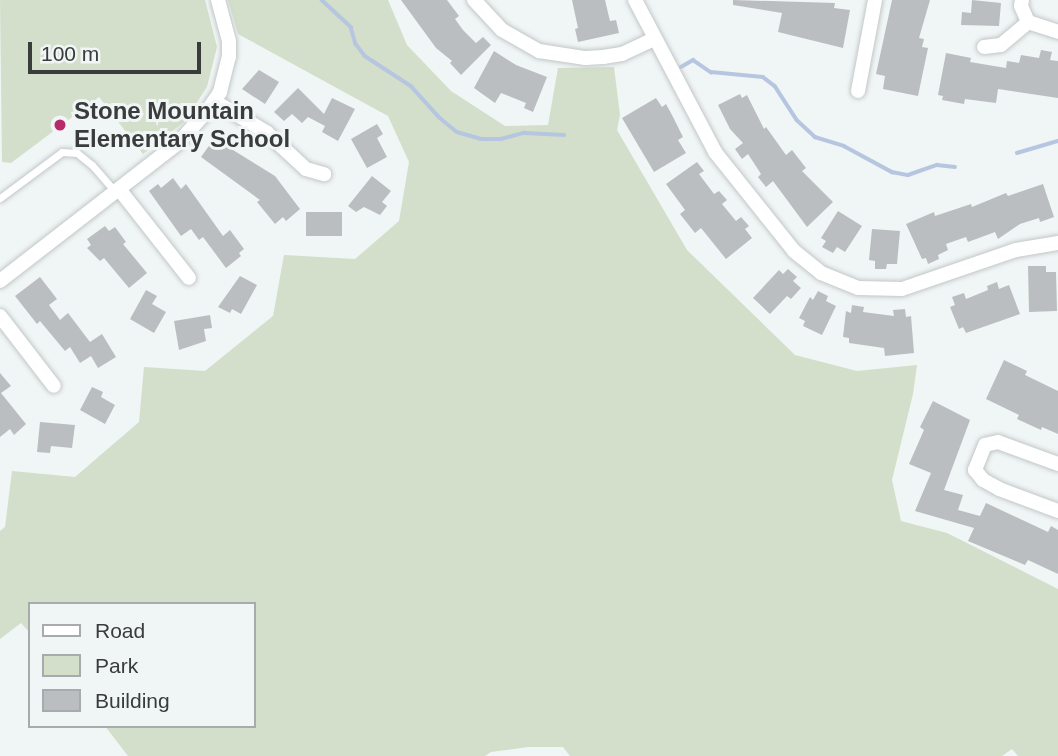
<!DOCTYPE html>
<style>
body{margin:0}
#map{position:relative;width:1058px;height:756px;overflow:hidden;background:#f0f5f5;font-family:Helvetica,sans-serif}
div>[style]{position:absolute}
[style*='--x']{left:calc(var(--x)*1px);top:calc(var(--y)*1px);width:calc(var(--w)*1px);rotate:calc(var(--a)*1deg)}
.green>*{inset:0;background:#d3dfca}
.stream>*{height:3.5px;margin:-1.75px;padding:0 1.75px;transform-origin:1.75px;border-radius:1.75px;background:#b7c6e0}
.building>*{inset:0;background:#babec0}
.roads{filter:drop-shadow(0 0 2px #c2c7c7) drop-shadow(0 0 2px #c2c7c7)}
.lane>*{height:7px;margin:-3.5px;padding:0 3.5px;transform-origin:3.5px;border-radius:3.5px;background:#fff}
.street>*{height:14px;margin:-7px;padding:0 7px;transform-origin:7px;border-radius:7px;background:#fff}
.dots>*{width:19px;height:19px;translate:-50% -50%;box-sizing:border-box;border:4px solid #f0f5f5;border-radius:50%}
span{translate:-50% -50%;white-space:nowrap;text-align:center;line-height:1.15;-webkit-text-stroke:6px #f0f5f5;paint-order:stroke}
.poi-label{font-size:24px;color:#3a3c3c;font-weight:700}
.left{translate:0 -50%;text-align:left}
.legend{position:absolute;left:28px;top:602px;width:228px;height:126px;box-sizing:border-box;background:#f0f5f5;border:2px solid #a7abab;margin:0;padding:9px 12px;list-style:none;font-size:21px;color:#3a3c3c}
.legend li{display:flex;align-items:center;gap:14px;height:35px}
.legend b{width:35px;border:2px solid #a7abab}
.scale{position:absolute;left:28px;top:42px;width:173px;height:32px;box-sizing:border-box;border:4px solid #3a3c3c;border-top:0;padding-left:9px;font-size:21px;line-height:24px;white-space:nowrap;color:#3a3c3c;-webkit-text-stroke:5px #f0f5f5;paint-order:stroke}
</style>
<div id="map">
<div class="green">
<i style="clip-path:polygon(0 0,205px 0,217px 47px,207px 87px,184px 122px,143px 154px,99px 97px,11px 163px,2px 162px)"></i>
<i style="clip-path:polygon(228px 0,388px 0,407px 45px,451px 91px,505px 126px,548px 125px,558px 68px,614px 67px,620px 115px,617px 130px,687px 250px,795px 355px,857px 371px,917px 365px,913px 394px,892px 480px,901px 521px,947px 533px,1058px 589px,1058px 756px,1018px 756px,1012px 749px,1002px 756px,570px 756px,563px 747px,528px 747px,491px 752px,485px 756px,128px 756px,105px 726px,254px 726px,254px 604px,30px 604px,30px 633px,21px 623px,0 639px,0 531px,5px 527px,12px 471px,75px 477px,139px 422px,144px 367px,205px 371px,273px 316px,284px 255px,355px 259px,399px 221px,409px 162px,388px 116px,238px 34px)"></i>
</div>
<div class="stream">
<i style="--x:322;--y:0;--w:40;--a:43"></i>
<i style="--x:351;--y:27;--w:18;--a:74"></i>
<i style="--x:356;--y:44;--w:15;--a:53"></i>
<i style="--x:365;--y:56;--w:55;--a:33.1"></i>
<i style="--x:411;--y:86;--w:42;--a:47.9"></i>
<i style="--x:439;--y:117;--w:23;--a:40"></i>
<i style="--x:457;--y:132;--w:25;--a:16"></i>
<i style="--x:481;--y:139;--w:20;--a:0"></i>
<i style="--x:501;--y:139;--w:24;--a:-15"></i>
<i style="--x:524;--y:133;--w:40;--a:2.9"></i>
<i style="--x:681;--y:67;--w:14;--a:-30"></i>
<i style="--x:693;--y:60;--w:22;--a:34"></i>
<i style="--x:711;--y:72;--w:52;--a:5.5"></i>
<i style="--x:763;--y:77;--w:15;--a:37"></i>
<i style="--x:775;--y:86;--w:40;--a:57.1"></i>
<i style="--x:797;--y:120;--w:25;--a:43"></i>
<i style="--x:815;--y:137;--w:30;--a:17"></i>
<i style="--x:844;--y:146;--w:55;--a:28.4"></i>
<i style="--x:892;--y:172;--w:16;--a:11"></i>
<i style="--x:908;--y:175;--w:31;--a:-19"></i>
<i style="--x:937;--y:165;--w:18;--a:6"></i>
<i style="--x:1017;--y:153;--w:43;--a:-16.3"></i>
</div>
<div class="building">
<i style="clip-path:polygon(401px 0,447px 0,459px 16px,455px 19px,463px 30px,476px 43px,483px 37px,491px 45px,461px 75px,450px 63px,452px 61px,436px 48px)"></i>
<i style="clip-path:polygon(572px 0,605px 0,610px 21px,616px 20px,619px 33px,578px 42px,575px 29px,578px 28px)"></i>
<i style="clip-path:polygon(733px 0,835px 3px,834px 8px,850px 10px,843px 48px,778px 32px,782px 13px,733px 5px)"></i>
<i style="clip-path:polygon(892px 0,930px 0,919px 38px,924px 39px,922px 47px,928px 48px,918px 96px,883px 89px,885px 76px,876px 74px)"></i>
<i style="clip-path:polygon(972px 0,1001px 3px,999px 26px,961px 25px,962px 12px,971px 13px)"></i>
<i style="clip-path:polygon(1041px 50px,1052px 52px,1050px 60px,1058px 61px,1058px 98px,998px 89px,996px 103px,965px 99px,964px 104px,942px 100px,943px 96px,938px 95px,946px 53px,971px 58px,970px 62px,1006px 68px,1007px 61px,1019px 63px,1021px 55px,1039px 58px)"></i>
<i style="clip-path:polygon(494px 51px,516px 65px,547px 77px,533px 112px,524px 108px,526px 103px,501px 93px,495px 103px,474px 88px)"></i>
<i style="clip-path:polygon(259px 70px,279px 82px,265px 104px,242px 89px)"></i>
<i style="clip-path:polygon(298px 88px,324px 114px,332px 98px,355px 109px,338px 141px,322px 132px,325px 126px,308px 117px,302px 123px,292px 114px,284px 121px,274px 112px)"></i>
<i style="clip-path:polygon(740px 94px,742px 98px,747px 95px,764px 129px,766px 127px,786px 155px,792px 150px,806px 168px,802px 171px,833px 202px,807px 227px,773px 181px,766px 187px,758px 177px,761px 174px,748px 154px,742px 159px,735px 149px,743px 143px,730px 129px,718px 105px)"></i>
<i style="clip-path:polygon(656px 98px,662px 107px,666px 104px,672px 115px,683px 137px,678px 140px,686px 153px,654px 172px,622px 118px)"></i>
<i style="clip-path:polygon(377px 124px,383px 134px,377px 138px,387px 157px,367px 168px,351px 139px)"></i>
<i style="clip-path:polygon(221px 129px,231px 136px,225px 145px,275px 176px,300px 209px,286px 221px,283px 217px,275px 224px,257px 202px,260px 200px,201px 157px)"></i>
<i style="clip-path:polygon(697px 162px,704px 171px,699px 174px,714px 194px,719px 191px,727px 200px,722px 204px,736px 221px,741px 217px,749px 226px,745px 229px,752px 238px,726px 259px,701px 228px,695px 233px,680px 214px,685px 210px,666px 184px)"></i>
<i style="clip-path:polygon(372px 176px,391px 191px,382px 202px,387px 206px,380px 215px,364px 207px,356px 212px,348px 206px)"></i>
<i style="clip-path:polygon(173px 178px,181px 189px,186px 184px,223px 236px,230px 230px,244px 249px,239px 253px,241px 256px,226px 268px,203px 237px,199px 240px,191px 229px,181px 236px,149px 191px,158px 184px,161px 188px)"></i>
<i style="clip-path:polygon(1043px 184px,1054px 217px,1040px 222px,1039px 218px,1020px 224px,998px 239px,995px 232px,968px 242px,966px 237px,946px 244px,948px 250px,938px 255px,939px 259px,928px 264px,926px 258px,922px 259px,906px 224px,934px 212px,935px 216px,971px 204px,972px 207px,1006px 193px,1008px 196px)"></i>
<i style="clip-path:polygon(838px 211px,862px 226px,845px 252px,837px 247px,833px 253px,822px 247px,826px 241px,821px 238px)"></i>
<i style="clip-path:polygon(306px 212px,342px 212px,342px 236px,306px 236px)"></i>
<i style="clip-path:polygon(105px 226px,109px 231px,115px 227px,126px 242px,123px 244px,147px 273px,129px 288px,104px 258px,100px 261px,87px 248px,91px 245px,87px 239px)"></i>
<i style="clip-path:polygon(872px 229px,900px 231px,897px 264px,887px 264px,886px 269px,875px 269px,875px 261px,869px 260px)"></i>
<i style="clip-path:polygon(1028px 266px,1046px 266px,1046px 272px,1056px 272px,1057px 311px,1029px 312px)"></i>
<i style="clip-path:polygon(788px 269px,797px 277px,793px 281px,801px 288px,791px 299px,787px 296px,770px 314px,753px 298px,779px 270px,783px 274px)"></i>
<i style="clip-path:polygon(240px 276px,257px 285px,241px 314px,232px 309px,230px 313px,218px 307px)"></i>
<i style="clip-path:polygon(40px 277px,57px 299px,49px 305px,60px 320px,68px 313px,90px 342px,102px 334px,116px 357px,98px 368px,91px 356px,80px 363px,70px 347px,65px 351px,40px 321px,37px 324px,15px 296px)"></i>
<i style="clip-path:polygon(997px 282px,999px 289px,1009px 285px,1020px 314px,966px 333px,963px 327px,959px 329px,950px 307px,955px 305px,952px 297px,964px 293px,966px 299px,988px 290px,987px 286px)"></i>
<i style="clip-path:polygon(146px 290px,157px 296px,152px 304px,166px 312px,154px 333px,130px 319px)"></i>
<i style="clip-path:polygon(818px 291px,828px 296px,826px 301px,836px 306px,822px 335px,803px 326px,805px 321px,799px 318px,810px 297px,813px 300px)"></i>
<i style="clip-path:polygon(852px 305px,864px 307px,863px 312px,894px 316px,893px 310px,905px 309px,906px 317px,911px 316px,914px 353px,885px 356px,884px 348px,849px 343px,849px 338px,843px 337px,846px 311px,851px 313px)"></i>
<i style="clip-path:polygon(210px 315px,212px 328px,204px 329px,206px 341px,179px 350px,174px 321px)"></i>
<i style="clip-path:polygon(1004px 360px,1027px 371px,1025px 375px,1058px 391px,1058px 434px,1042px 427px,1041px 430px,1017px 419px,1019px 415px,986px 399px)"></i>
<i style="clip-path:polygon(0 373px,11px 386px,1px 393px,26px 424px,14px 435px,10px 429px,0 437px)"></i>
<i style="clip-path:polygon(92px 387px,103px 392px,101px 397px,115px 405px,105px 424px,80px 410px)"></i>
<i style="clip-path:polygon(933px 401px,970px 420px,944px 490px,963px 495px,958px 510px,980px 516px,986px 503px,1048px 532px,1051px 526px,1058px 530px,1058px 574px,1028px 560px,1025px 565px,968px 541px,974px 528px,915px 511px,931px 473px,909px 464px,924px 430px,920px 427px)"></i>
<i style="clip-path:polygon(40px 422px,75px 425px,72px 448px,51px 446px,50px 453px,37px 452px)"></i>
</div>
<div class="roads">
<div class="lane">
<i style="--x:0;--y:198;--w:77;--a:-36.6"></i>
<i style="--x:62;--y:152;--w:15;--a:4"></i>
<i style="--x:77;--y:153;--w:19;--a:39"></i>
<i style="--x:92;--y:165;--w:35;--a:49"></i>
</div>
<div class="street">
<i style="--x:474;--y:0;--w:41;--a:47"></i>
<i style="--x:502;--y:30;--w:43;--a:29.6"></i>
<i style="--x:539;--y:51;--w:47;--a:8.7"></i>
<i style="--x:585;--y:58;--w:18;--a:-3"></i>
<i style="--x:603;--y:57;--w:19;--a:-9"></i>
<i style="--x:622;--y:54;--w:35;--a:-25"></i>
<i style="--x:635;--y:0;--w:172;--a:62.2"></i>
<i style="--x:715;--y:152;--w:127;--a:51.4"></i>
<i style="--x:794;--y:251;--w:35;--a:39"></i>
<i style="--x:821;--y:273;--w:40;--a:22"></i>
<i style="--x:858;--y:288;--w:44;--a:1.3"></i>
<i style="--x:902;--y:289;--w:120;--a:-18.9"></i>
<i style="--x:1016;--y:250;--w:43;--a:-9.5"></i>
<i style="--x:1022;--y:0;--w:6;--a:99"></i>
<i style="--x:1021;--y:6;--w:17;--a:66"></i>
<i style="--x:1028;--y:22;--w:32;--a:18"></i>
<i style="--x:984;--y:47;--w:17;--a:-7"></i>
<i style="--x:1001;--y:45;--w:35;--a:-40"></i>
<i style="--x:858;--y:91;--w:93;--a:-79.4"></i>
<i style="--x:214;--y:101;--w:61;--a:30.8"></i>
<i style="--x:266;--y:132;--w:54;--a:42.8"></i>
<i style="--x:306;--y:169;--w:19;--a:16"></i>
<i style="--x:119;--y:189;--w:113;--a:51.8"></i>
<i style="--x:0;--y:281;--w:225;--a:-37.8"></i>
<i style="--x:178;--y:143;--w:45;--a:-47.7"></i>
<i style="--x:208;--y:110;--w:22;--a:-56"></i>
<i style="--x:220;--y:92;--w:36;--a:-76"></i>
<i style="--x:229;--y:57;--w:16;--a:-90"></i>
<i style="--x:229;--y:41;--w:42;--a:-105"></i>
<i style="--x:0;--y:316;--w:88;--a:52.4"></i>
<i style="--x:1058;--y:464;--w:64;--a:-159.9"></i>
<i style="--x:998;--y:442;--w:13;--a:167"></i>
<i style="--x:985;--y:445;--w:27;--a:112"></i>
<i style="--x:975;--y:470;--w:13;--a:51"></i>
<i style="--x:983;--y:480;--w:18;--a:29"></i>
<i style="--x:999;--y:489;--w:63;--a:20.4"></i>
</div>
</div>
<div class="dots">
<i style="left:60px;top:125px;background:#b72c68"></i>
</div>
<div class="poi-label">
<span class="left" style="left:74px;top:125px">Stone Mountain<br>Elementary School</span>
</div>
<ul class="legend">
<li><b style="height:9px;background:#fff"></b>Road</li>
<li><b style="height:19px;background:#d3dfca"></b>Park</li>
<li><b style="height:19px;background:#babec0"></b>Building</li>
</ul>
<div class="scale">100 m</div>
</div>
